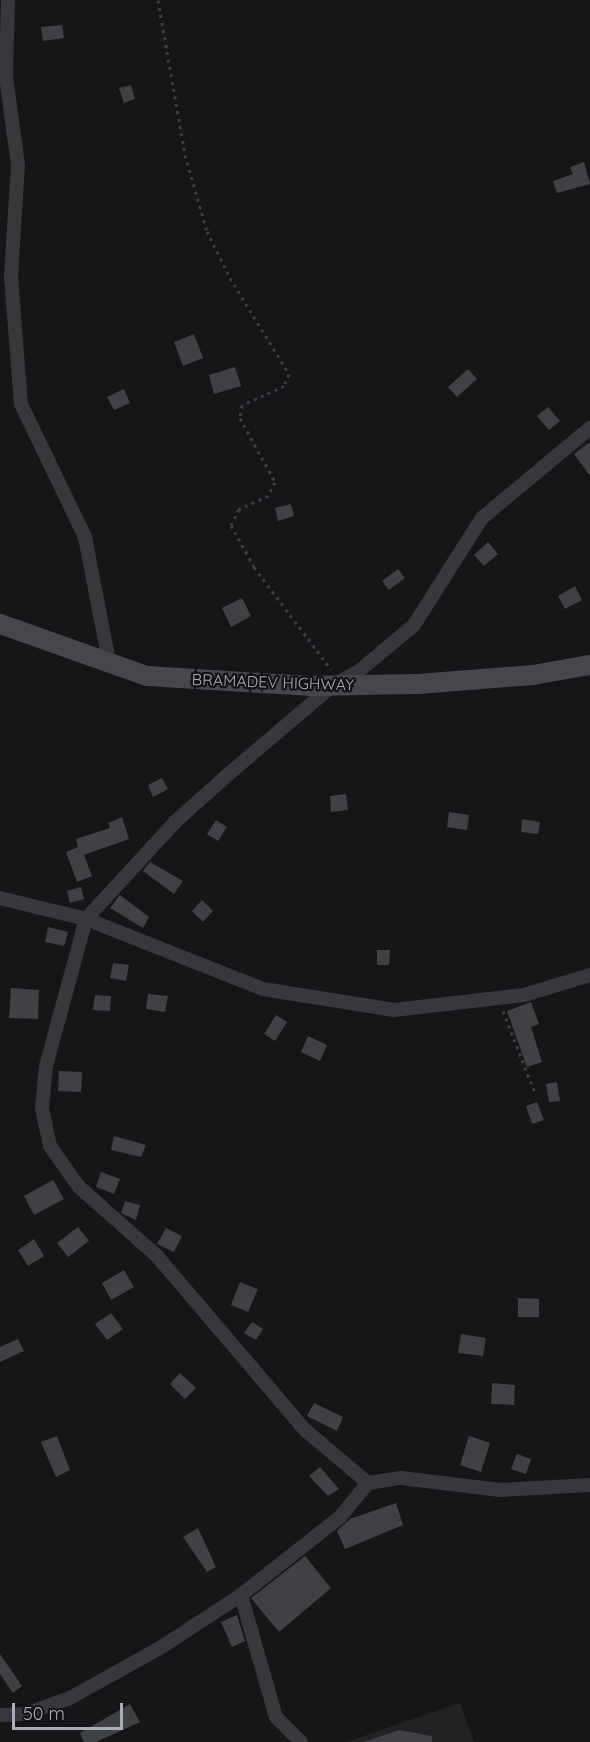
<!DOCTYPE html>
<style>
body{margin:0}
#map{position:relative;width:590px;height:1742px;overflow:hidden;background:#161618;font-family:Quicksand,sans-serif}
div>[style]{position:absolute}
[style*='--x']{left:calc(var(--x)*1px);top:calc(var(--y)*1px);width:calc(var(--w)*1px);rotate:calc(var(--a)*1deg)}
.built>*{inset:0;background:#222225}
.building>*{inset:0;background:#404145}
.path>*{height:3px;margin-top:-1.5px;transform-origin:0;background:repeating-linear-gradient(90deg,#3d3f44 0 3px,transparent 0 7.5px)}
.street>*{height:14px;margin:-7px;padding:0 7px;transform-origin:7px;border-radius:7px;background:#37383d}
.secondary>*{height:20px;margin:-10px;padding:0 10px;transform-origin:10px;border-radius:10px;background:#45474d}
span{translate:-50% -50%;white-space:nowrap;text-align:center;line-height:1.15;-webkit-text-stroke:4.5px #111113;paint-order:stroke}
.street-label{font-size:16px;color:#a8adb8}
.scale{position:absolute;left:12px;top:1703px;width:111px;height:27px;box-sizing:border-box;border:3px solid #a8adb8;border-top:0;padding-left:8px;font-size:18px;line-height:21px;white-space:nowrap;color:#a8adb8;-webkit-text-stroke:4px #111113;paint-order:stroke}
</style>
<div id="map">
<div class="built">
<i style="clip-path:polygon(460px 1703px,474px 1742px,346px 1742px)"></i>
</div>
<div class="building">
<i style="clip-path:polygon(62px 25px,64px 38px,43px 41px,41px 27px)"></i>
<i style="clip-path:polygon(131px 85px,135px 99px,124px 103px,119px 88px)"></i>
<i style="clip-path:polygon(584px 162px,590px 184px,557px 193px,553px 181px,573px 174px,570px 167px)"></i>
<i style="clip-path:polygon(194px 334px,203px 358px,183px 366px,174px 342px)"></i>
<i style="clip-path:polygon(235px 367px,241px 386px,214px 394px,209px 375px)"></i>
<i style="clip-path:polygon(468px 369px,477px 379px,457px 397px,448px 387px)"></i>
<i style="clip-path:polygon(124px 389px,130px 403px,114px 410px,107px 397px)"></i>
<i style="clip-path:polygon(548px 407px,560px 421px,549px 430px,537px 416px)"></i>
<i style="clip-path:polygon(590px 442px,590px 476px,574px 454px)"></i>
<i style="clip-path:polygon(291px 504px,294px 516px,278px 521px,275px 508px)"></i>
<i style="clip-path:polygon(488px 542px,498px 554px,484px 566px,474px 555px)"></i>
<i style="clip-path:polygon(398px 569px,405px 578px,389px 590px,382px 581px)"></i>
<i style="clip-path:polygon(575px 586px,582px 600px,565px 609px,558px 596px)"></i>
<i style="clip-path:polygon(242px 598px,251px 616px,231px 627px,222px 608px)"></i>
<i style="clip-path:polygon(162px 778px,168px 789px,153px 797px,148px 785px)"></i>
<i style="clip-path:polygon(346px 794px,348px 810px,331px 812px,330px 796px)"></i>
<i style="clip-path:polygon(449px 812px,469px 815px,467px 830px,447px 827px)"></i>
<i style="clip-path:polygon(122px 817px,129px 839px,84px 855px,92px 876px,77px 882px,66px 852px,78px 847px,76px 839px,110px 828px,108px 823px)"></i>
<i style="clip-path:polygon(522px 819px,540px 822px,538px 834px,521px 832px)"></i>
<i style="clip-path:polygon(216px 820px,227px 827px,218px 841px,207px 834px)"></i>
<i style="clip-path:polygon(150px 862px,183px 881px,174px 894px,143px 871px)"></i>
<i style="clip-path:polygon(81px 887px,84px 899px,70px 903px,67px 891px)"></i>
<i style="clip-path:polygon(120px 895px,149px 917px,143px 928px,110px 908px)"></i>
<i style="clip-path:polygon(202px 900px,213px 911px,203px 922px,192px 911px)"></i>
<i style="clip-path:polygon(48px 927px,68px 932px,64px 946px,45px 942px)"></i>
<i style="clip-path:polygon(377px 950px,390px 950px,389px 965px,377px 965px)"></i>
<i style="clip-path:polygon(113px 963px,129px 965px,126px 981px,110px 978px)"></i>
<i style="clip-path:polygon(11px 988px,39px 990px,38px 1019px,9px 1018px)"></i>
<i style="clip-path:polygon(148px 994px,168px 996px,165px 1012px,146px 1009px)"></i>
<i style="clip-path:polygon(95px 995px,111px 996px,110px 1011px,93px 1010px)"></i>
<i style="clip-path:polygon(531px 1002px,539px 1024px,531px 1027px,542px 1062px,527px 1067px,507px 1011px)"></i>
<i style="clip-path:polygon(276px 1015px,287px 1022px,275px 1041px,264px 1034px)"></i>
<i style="clip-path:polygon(308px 1036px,327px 1045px,320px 1061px,301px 1052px)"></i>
<i style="clip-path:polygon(59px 1071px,82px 1072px,81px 1092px,58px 1091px)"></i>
<i style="clip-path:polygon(557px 1082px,560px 1101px,549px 1102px,546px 1084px)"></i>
<i style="clip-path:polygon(537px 1102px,544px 1120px,532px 1124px,526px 1106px)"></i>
<i style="clip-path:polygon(114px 1136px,146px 1145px,141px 1157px,111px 1150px)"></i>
<i style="clip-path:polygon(101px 1172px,120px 1179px,114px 1194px,96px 1187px)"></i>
<i style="clip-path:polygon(53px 1180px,64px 1199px,34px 1215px,24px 1196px)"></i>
<i style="clip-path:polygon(125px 1201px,140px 1205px,136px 1220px,121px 1213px)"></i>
<i style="clip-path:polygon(78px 1227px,89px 1241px,68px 1257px,57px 1243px)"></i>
<i style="clip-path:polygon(166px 1228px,182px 1236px,174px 1252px,157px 1244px)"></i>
<i style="clip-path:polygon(34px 1239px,44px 1256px,28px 1266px,18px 1250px)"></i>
<i style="clip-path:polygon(124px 1270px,134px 1287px,111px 1300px,102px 1283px)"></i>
<i style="clip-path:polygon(240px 1282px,258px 1289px,248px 1312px,231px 1305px)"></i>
<i style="clip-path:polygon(518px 1298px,539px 1299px,539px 1317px,518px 1317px)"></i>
<i style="clip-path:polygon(111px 1313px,123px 1329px,107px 1340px,95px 1324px)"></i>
<i style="clip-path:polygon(252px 1322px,263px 1329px,256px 1340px,244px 1333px)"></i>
<i style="clip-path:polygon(461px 1334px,486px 1338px,483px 1356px,458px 1353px)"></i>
<i style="clip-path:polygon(18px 1339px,24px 1351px,0 1362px,0 1347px)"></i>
<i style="clip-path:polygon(180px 1373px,196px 1388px,185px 1399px,170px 1384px)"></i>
<i style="clip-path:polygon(492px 1383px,515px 1385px,514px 1405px,491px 1404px)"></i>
<i style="clip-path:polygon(314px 1403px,343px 1417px,337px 1431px,307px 1416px)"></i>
<i style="clip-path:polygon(57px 1436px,70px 1470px,56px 1477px,41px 1442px)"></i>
<i style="clip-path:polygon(469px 1436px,490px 1443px,481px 1472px,460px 1465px)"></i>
<i style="clip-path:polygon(517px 1454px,531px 1459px,526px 1474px,511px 1469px)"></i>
<i style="clip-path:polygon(320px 1467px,339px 1489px,328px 1496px,309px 1476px)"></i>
<i style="clip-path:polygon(396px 1503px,403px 1525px,345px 1549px,337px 1531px,350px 1519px)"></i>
<i style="clip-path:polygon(198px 1528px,216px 1567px,207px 1572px,183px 1537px)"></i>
<i style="clip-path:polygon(305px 1556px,331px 1588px,279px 1632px,251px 1598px)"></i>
<i style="clip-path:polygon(237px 1615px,245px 1641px,232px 1647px,221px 1622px)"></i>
<i style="clip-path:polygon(0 1654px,22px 1686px,13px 1693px,0 1674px)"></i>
<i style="clip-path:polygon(130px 1704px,140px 1722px,96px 1742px,84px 1742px,80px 1733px)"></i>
<i style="clip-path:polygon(399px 1730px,432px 1736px,432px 1742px,364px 1742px)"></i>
</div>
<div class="path">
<i style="--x:158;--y:0;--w:157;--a:80.1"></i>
<i style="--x:185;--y:155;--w:79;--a:73.9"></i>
<i style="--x:207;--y:231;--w:52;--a:63.9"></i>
<i style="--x:230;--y:278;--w:113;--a:58.4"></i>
<i style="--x:289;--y:374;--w:13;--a:113"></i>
<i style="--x:284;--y:386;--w:46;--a:155.7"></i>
<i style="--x:242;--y:405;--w:13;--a:99"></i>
<i style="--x:240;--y:418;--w:73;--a:61.3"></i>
<i style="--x:275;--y:482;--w:16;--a:117"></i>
<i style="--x:268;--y:496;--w:32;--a:156"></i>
<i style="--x:239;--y:509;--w:18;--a:117"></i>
<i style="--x:231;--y:525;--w:48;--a:61.3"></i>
<i style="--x:254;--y:567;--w:128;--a:53"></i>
<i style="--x:503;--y:1011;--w:88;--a:68.7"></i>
</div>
<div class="street">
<i style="--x:8;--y:0;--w:76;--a:91.5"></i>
<i style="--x:6;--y:76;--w:90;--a:82.3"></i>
<i style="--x:18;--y:165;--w:112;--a:93.6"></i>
<i style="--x:11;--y:277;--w:127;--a:85.5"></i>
<i style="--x:21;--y:404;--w:148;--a:64.3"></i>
<i style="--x:85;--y:537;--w:127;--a:79.1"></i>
<i style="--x:0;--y:898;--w:89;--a:13.7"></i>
<i style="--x:86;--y:919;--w:190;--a:21.6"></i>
<i style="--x:263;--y:989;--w:133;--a:9.1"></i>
<i style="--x:394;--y:1010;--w:131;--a:-6.6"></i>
<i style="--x:524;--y:995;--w:69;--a:-16.9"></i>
<i style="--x:368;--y:1483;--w:33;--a:-9"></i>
<i style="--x:401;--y:1478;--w:100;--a:6.9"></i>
<i style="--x:500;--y:1490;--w:90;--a:-3.2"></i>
<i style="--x:241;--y:1595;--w:127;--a:74"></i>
<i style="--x:276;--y:1717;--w:35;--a:45"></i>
<i style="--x:0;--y:1715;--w:25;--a:-2"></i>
<i style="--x:25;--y:1714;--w:48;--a:-19.6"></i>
<i style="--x:70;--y:1698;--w:103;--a:-29.1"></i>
<i style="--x:160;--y:1648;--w:97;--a:-33.2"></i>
<i style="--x:241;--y:1595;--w:126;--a:-38.2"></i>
<i style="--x:340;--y:1517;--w:44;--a:-50.5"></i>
<i style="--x:368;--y:1483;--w:82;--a:-139.9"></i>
<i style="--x:305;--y:1430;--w:228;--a:-130.4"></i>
<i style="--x:157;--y:1256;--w:104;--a:-138.5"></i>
<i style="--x:79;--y:1187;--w:50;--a:-125.3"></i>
<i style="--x:50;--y:1146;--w:39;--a:-102"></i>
<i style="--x:42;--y:1108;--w:42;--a:-84.6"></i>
<i style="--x:46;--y:1066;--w:152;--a:-74.8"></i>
<i style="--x:86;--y:919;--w:133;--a:-47.4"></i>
<i style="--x:176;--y:821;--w:74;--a:-41.7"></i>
<i style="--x:231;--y:772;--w:133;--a:-40.4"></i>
<i style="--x:332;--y:686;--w:31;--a:-29"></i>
<i style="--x:359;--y:671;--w:72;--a:-39.9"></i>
<i style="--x:414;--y:625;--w:127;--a:-57.6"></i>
<i style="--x:482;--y:518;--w:141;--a:-39.8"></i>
</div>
<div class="secondary">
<i style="--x:0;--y:624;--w:156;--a:19.5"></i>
<i style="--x:147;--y:676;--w:162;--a:3.5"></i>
<i style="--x:309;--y:686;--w:109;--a:-1.1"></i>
<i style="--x:418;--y:684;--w:115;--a:-4.5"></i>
<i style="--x:533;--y:675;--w:58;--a:-10"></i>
</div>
<div class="street-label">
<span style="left:273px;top:682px;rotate:2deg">BRAMADEV HIGHWAY</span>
</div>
<div class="scale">50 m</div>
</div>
